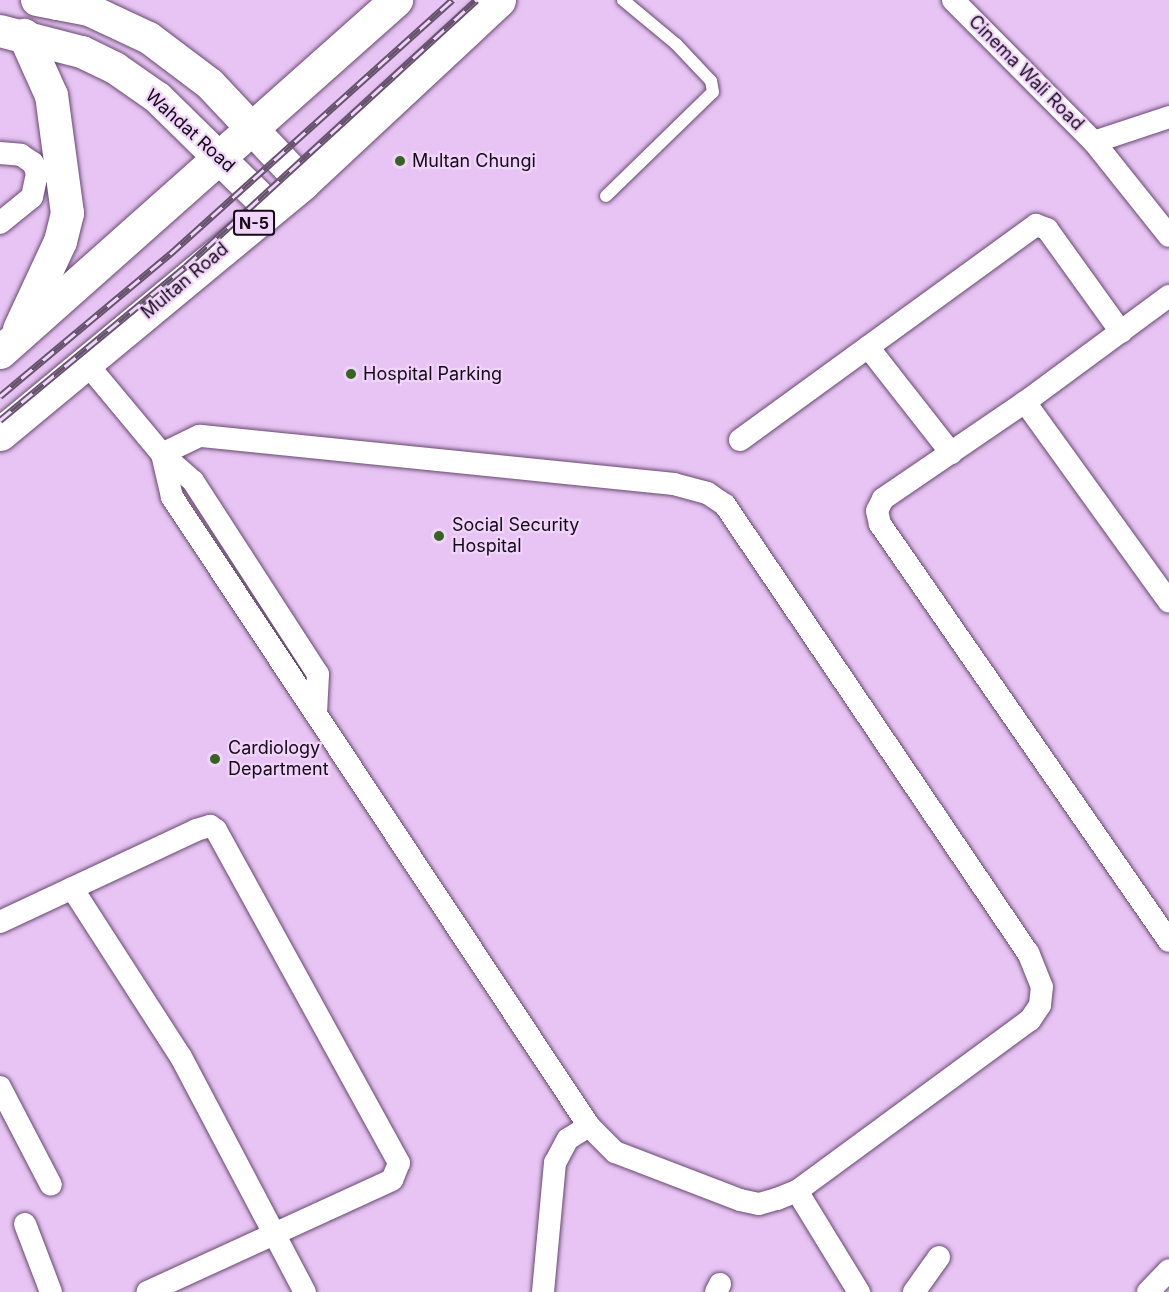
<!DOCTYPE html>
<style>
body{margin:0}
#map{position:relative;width:1169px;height:1292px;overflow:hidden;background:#e7c4f3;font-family:Inter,sans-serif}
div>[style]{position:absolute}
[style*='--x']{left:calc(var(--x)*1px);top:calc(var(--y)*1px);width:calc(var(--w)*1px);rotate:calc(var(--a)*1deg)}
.roads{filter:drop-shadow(0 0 2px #674971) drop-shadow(0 0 2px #674971)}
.service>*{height:12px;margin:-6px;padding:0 6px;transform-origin:6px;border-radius:6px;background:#fff}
.minor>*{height:22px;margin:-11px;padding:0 11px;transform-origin:11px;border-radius:11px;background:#fff}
.secondary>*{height:32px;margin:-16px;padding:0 16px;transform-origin:16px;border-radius:16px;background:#fff}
.primary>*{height:33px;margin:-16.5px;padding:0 16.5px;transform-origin:16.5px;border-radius:16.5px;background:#fff}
.rail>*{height:7px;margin-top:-3.5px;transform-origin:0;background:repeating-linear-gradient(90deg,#f0d4fa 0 14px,#66526d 0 28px);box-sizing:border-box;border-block:2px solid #66526d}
.dots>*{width:16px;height:16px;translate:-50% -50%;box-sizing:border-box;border:3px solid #f0d4fa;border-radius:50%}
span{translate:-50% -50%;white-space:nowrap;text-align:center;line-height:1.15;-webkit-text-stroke:4.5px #f0d4fa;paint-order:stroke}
.shield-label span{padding:2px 4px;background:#f0d4fa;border:2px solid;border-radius:4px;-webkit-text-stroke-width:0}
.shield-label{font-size:16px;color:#150918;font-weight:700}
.street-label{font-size:18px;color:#150918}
.poi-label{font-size:18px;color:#150918}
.left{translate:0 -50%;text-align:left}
</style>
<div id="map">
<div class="roads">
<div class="service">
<i style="--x:606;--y:196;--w:149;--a:-44.2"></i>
<i style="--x:713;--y:92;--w:11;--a:-100"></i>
<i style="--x:711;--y:81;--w:51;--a:-133.4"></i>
<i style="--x:676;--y:44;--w:69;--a:-140.3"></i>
</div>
<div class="minor">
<i style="--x:953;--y:0;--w:200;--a:45.2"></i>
<i style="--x:1094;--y:142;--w:79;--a:-18.4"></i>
<i style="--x:1094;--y:142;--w:120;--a:51.4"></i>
<i style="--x:0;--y:153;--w:21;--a:5"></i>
<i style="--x:21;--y:155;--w:14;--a:34"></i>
<i style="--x:33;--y:163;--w:11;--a:68"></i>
<i style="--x:37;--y:173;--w:27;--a:-15"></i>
<i style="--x:0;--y:223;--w:41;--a:-39.1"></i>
<i style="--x:32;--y:197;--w:25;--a:-78"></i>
<i style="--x:1169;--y:296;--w:179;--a:143.6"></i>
<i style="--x:1025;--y:402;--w:172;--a:145.7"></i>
<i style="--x:883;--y:499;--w:13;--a:117"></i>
<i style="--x:877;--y:511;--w:13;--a:77"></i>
<i style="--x:880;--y:524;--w:507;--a:55.28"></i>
<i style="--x:868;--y:347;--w:135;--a:51.9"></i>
<i style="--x:87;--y:364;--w:117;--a:50.2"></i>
<i style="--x:162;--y:454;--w:44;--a:76.9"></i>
<i style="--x:172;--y:497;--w:755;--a:56.46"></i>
<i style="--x:589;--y:1126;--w:37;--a:45"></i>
<i style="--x:615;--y:1152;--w:134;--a:21"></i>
<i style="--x:740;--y:1200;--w:19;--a:12"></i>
<i style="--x:759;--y:1204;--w:19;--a:-16"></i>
<i style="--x:777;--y:1199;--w:22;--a:-22"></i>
<i style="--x:797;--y:1191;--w:289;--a:-36.3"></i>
<i style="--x:1030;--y:1020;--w:18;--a:-56"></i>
<i style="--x:1040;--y:1005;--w:18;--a:-84"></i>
<i style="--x:1042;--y:987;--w:37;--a:-112"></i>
<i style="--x:1028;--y:953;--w:541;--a:-124.07"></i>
<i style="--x:725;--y:505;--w:22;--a:-146"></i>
<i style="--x:707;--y:493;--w:34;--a:-165"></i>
<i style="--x:674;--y:484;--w:477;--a:-174.2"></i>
<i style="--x:199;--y:436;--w:41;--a:154.1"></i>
<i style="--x:162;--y:454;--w:41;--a:41.1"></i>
<i style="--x:193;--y:481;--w:230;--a:57.1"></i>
<i style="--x:318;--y:674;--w:40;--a:92.9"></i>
<i style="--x:1025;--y:402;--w:246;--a:54.2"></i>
<i style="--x:740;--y:440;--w:366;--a:-36"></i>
<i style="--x:1036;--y:225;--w:12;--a:20"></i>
<i style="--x:1047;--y:229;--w:127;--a:54.3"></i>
<i style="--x:72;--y:888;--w:201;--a:57.2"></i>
<i style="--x:181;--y:1057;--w:266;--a:62.2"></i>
<i style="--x:0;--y:922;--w:217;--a:-25.1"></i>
<i style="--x:196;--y:830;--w:15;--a:-16"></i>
<i style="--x:210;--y:826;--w:7;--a:34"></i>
<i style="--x:216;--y:830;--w:380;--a:61.2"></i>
<i style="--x:399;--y:1163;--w:18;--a:112"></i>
<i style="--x:392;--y:1180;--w:269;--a:155.4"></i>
<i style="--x:0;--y:1087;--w:110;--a:62.5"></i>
<i style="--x:797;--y:1191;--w:119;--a:58.5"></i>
<i style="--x:25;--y:1224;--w:73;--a:69.1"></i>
<i style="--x:543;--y:1292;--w:130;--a:-84.7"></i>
<i style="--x:555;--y:1163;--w:27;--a:-62"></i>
<i style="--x:568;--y:1139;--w:25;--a:-32"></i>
<i style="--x:716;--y:1292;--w:9;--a:-63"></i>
<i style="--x:914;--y:1292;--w:43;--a:-54.5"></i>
<i style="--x:1148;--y:1292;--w:30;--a:-46"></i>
</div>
<div class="secondary">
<i style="--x:37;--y:0;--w:53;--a:10.9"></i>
<i style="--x:89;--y:10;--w:66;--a:25"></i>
<i style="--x:149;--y:38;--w:76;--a:37"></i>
<i style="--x:210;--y:84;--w:136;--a:46.8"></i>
<i style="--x:0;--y:31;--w:85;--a:14.4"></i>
<i style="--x:82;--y:52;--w:37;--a:26"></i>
<i style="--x:115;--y:68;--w:52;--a:34.9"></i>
<i style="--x:158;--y:98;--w:158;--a:44.5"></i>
</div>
<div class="primary">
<i style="--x:57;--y:3;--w:9;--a:-18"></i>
<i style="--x:19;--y:329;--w:97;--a:-65"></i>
<i style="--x:60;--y:241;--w:29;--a:-76"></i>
<i style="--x:67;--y:213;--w:119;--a:-97.7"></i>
<i style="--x:51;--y:95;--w:66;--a:-114.2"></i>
<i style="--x:0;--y:352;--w:530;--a:-41.63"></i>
<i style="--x:0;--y:434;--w:393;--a:-39.6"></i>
<i style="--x:303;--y:183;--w:268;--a:-43"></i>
</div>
</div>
<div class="rail">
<i style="--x:0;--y:396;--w:222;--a:-39.9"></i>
<i style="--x:170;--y:254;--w:380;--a:-42"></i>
<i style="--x:0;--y:420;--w:241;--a:-39.6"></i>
<i style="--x:186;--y:266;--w:394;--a:-42.5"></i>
</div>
<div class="dots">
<i style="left:400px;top:161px;background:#366322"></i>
<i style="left:351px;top:374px;background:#366322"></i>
<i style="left:439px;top:536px;background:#366322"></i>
<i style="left:215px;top:759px;background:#366322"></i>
</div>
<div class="shield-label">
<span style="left:254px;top:223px">N-5</span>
</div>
<div class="street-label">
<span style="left:1026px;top:73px;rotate:45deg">Cinema Wali Road</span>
<span style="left:190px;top:131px;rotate:42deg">Wahdat Road</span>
<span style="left:185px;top:281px;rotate:-40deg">Multan Road</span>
</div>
<div class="poi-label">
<span class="left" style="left:412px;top:161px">Multan Chungi</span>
<span class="left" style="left:363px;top:374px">Hospital Parking</span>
<span class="left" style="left:452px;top:536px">Social Security<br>Hospital</span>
<span class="left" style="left:228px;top:759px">Cardiology<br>Department</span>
</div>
</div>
